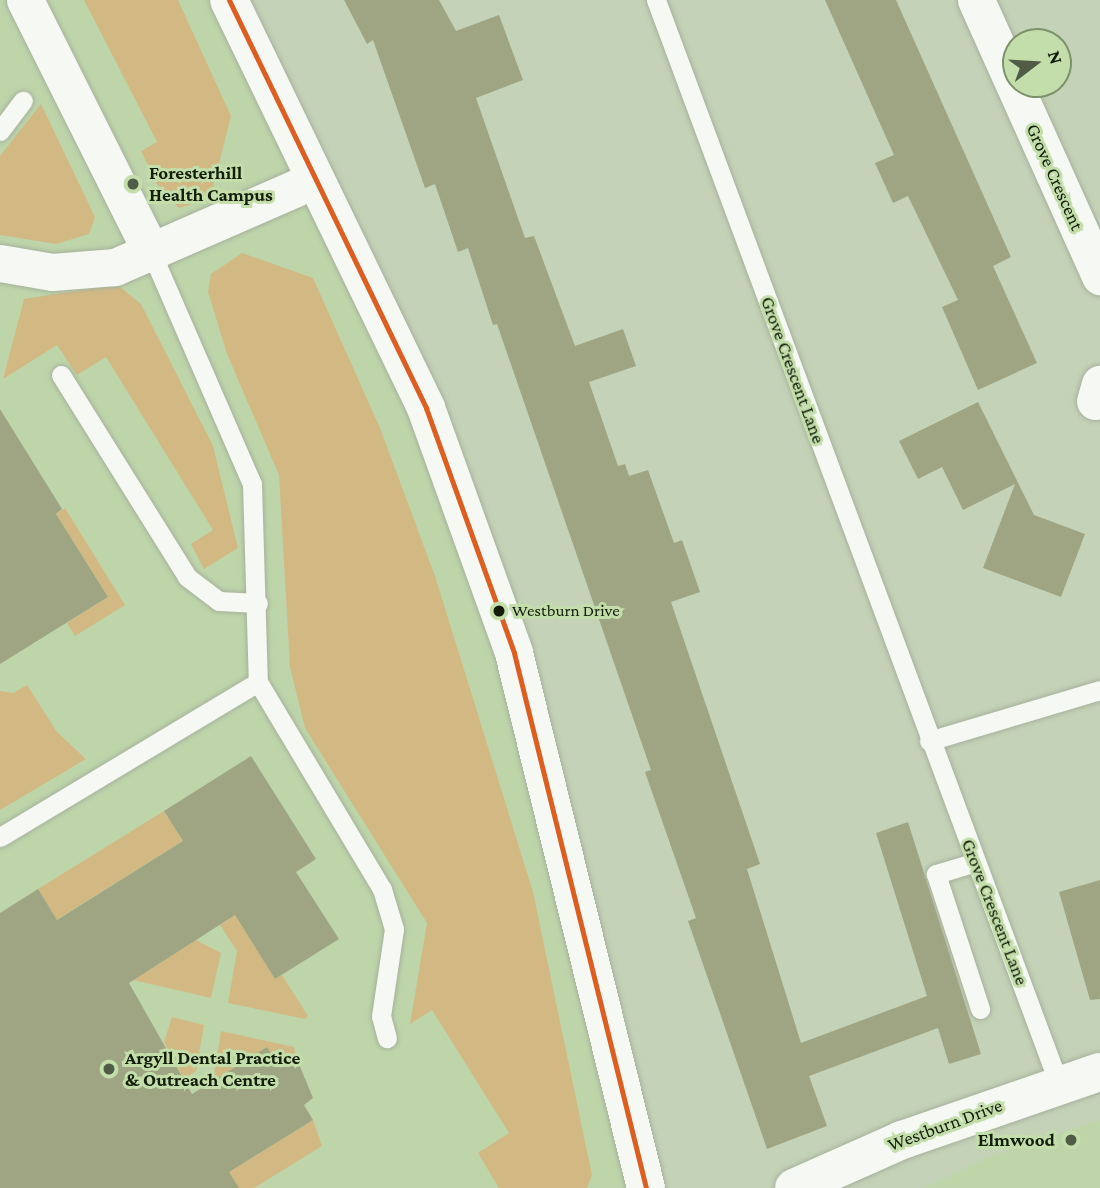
<!DOCTYPE html>
<style>
body{margin:0}
#map{position:relative;width:1100px;height:1188px;overflow:hidden;background:#c4d2b7;font-family:"Crimson Pro",serif}
div>[style]{position:absolute}
[style*='--x']{left:calc(var(--x)*1px);top:calc(var(--y)*1px);width:calc(var(--w)*1px);rotate:calc(var(--a)*1deg)}
.built>*{inset:0;background:#bed5aa}
.green>*{inset:0;background:#d2b984}
.building>*{inset:0;background:#9fa583}
.roads{filter:drop-shadow(0 0 2px #a6b19c) drop-shadow(0 0 2px #a6b19c)}
.service>*{height:19px;margin:-9.5px;padding:0 9.5px;transform-origin:9.5px;border-radius:9.5px;background:#f6f8f4}
.minor>*{height:37px;margin:-18.5px;padding:0 18.5px;transform-origin:18.5px;border-radius:18.5px;background:#f6f8f4}
.tertiary>*{height:38px;margin:-19px;padding:0 19px;transform-origin:19px;border-radius:19px;background:#f6f8f4}
.bus-1>*{height:5px;margin:-2.5px;padding:0 2.5px;transform-origin:2.5px;border-radius:2.5px;background:#dc5e20}
.dots>*{width:19px;height:19px;translate:-50% -50%;box-sizing:border-box;border:4px solid #c3deab;border-radius:50%}
span{translate:-50% -50%;white-space:nowrap;text-align:center;line-height:1.15;-webkit-text-stroke:6px #c3deab;paint-order:stroke}
.bus-label{font-size:17px;color:#131d0a}
.left{translate:0 -50%;text-align:left}
.poi-label{font-size:19px;color:#131d0a;font-weight:700}
.right{translate:-100% -50%;text-align:right}
.street-label{font-size:19px;color:#131d0a}
.north{position:absolute;left:1002px;top:28px;width:70px;height:70px;box-sizing:border-box;background:#c3deab;border:2px solid #7d916b;border-radius:50%;rotate:73deg;font-size:19px;font-weight:700;line-height:28px;text-align:center;color:#131d0a}
.north::after{content:'';display:block;margin:auto;width:24px;height:32px;background:#515c47;clip-path:polygon(50% 0,100% 100%,50% 72%,0 100%)}
</style>
<div id="map">
<div class="built">
<i style="clip-path:polygon(0 0,229px 0,514px 653px,649px 1188px,0 1188px)"></i>
<i style="clip-path:polygon(1100px 1120px,1100px 1188px,924px 1188px,984px 1159px)"></i>
</div>
<div class="green">
<i style="clip-path:polygon(84px 0,178px 0,231px 116px,212px 191px,199px 202px,179px 208px,156px 183px,141px 151px,157px 142px)"></i>
<i style="clip-path:polygon(41px 104px,95px 217px,89px 234px,56px 244px,0 235px,0 156px)"></i>
<i style="clip-path:polygon(242px 253px,313px 278px,380px 428px,435px 576px,533px 892px,592px 1175px,587px 1188px,499px 1188px,478px 1153px,509px 1133px,432px 1010px,410px 1024px,427px 923px,305px 728px,290px 667px,279px 475px,227px 354px,208px 292px,211px 274px)"></i>
<i style="clip-path:polygon(106px 286px,120px 287px,141px 304px,213px 446px,238px 548px,204px 569px,191px 544px,213px 530px,106px 357px,77px 375px,57px 345px,3px 379px,24px 299px)"></i>
<i style="clip-path:polygon(65px 508px,125px 605px,75px 636px,67px 623px,108px 597px,56px 514px)"></i>
<i style="clip-path:polygon(27px 685px,57px 732px,86px 759px,0 810px,0 691px,13px 693px)"></i>
<i style="clip-path:polygon(164px 811px,183px 841px,29px 937px,52px 913px,38px 889px)"></i>
<i style="clip-path:polygon(235px 915px,275px 979px,282px 975px,308px 1016px,305px 1019px,228px 1003px,237px 951px,220px 925px)"></i>
<i style="clip-path:polygon(196px 940px,221px 953px,211px 998px,133px 980px)"></i>
<i style="clip-path:polygon(172px 1017px,204px 1025px,196px 1071px,184px 1079px,164px 1042px)"></i>
<i style="clip-path:polygon(221px 1031px,294px 1047px,296px 1057px,280px 1068px,267px 1047px,213px 1081px)"></i>
<i style="clip-path:polygon(313px 1120px,322px 1146px,254px 1188px,230px 1188px,236px 1184px,229px 1172px)"></i>
</div>
<div class="building">
<i style="clip-path:polygon(344px 0,439px 0,456px 31px,499px 15px,523px 80px,476px 98px,525px 238px,534px 236px,575px 346px,623px 329px,636px 366px,589px 382px,618px 466px,625px 464px,629px 476px,648px 470px,674px 543px,682px 540px,700px 592px,671px 602px,760px 864px,747px 869px,801px 1043px,927px 996px,876px 833px,908px 822px,981px 1054px,949px 1064px,938px 1028px,809px 1076px,827px 1126px,767px 1149px,688px 921px,696px 918px,645px 772px,651px 770px,497px 324px,493px 325px,468px 248px,458px 252px,435px 184px,425px 188px,373px 40px,367px 44px)"></i>
<i style="clip-path:polygon(825px 0,896px 0,1011px 257px,993px 266px,1037px 363px,978px 390px,942px 307px,958px 300px,908px 196px,893px 203px,875px 163px,894px 155px)"></i>
<i style="clip-path:polygon(978px 402px,1034px 515px,1085px 534px,1061px 597px,983px 568px,1015px 484px,963px 510px,942px 467px,918px 479px,899px 441px)"></i>
<i style="clip-path:polygon(0 409px,62px 509px,56px 514px,108px 597px,0 664px)"></i>
<i style="clip-path:polygon(251px 756px,316px 859px,296px 872px,339px 939px,275px 979px,235px 915px,129px 983px,192px 1094px,267px 1047px,280px 1068px,296px 1057px,313px 1098px,304px 1105px,313px 1120px,229px 1172px,239px 1188px,0 1188px,0 913px,38px 889px,57px 920px,183px 841px,164px 811px)"></i>
<i style="clip-path:polygon(1100px 880px,1100px 999px,1090px 1000px,1059px 892px)"></i>
</div>
<div class="roads">
<div class="service">
<i style="--x:656;--y:0;--w:1156;--a:69.61"></i>
<i style="--x:0;--y:131;--w:38;--a:-53"></i>
<i style="--x:152;--y:254;--w:251;--a:66.5"></i>
<i style="--x:252;--y:484;--w:198;--a:88.3"></i>
<i style="--x:258;--y:682;--w:241;--a:59.1"></i>
<i style="--x:382;--y:889;--w:42;--a:73.3"></i>
<i style="--x:394;--y:929;--w:88;--a:98.5"></i>
<i style="--x:381;--y:1016;--w:23;--a:75"></i>
<i style="--x:61;--y:375;--w:238;--a:58"></i>
<i style="--x:187;--y:577;--w:40;--a:37"></i>
<i style="--x:219;--y:601;--w:39;--a:3"></i>
<i style="--x:929;--y:741;--w:178;--a:-16.6"></i>
<i style="--x:0;--y:837;--w:301;--a:-31"></i>
<i style="--x:976;--y:862;--w:42;--a:163.3"></i>
<i style="--x:936;--y:874;--w:142;--a:71.9"></i>
</div>
<div class="minor">
<i style="--x:25;--y:0;--w:284;--a:63.4"></i>
<i style="--x:976;--y:0;--w:303;--a:65.8"></i>
<i style="--x:0;--y:263;--w:53;--a:9.8"></i>
<i style="--x:52;--y:272;--w:63;--a:-4.5"></i>
<i style="--x:115;--y:267;--w:217;--a:-23.6"></i>
<i style="--x:1095;--y:401;--w:18;--a:-74"></i>
</div>
<div class="tertiary">
<i style="--x:229;--y:0;--w:453;--a:64.2"></i>
<i style="--x:426;--y:408;--w:260;--a:70.2"></i>
<i style="--x:514;--y:653;--w:551;--a:76.14"></i>
<i style="--x:794;--y:1188;--w:118;--a:-24"></i>
<i style="--x:902;--y:1140;--w:209;--a:-19"></i>
</div>
</div>
<div class="bus-1">
<i style="--x:229;--y:0;--w:453;--a:64.2"></i>
<i style="--x:426;--y:408;--w:260;--a:70.2"></i>
<i style="--x:514;--y:653;--w:551;--a:76.14"></i>
</div>
<div class="dots">
<i style="left:133px;top:184px;background:#515c47"></i>
<i style="left:499px;top:611px;background:#131d0a"></i>
<i style="left:109px;top:1069px;background:#515c47"></i>
<i style="left:1071px;top:1140px;background:#515c47"></i>
</div>
<div class="bus-label">
<span class="left" style="left:512px;top:611px">Westburn Drive</span>
</div>
<div class="poi-label">
<span class="left" style="left:149px;top:184px">Foresterhill<br>Health Campus</span>
<span class="left" style="left:125px;top:1069px">Argyll Dental Practice<br>&amp; Outreach Centre</span>
<span class="right" style="left:1055px;top:1140px">Elmwood</span>
</div>
<div class="street-label">
<span style="left:1055px;top:177px;rotate:66deg">Grove Crescent</span>
<span style="left:793px;top:370px;rotate:70deg">Grove Crescent Lane</span>
<span style="left:995px;top:912px;rotate:69deg">Grove Crescent Lane</span>
<span style="left:945px;top:1125px;rotate:-20deg">Westburn Drive</span>
</div>
<div class="north">N</div>
</div>
